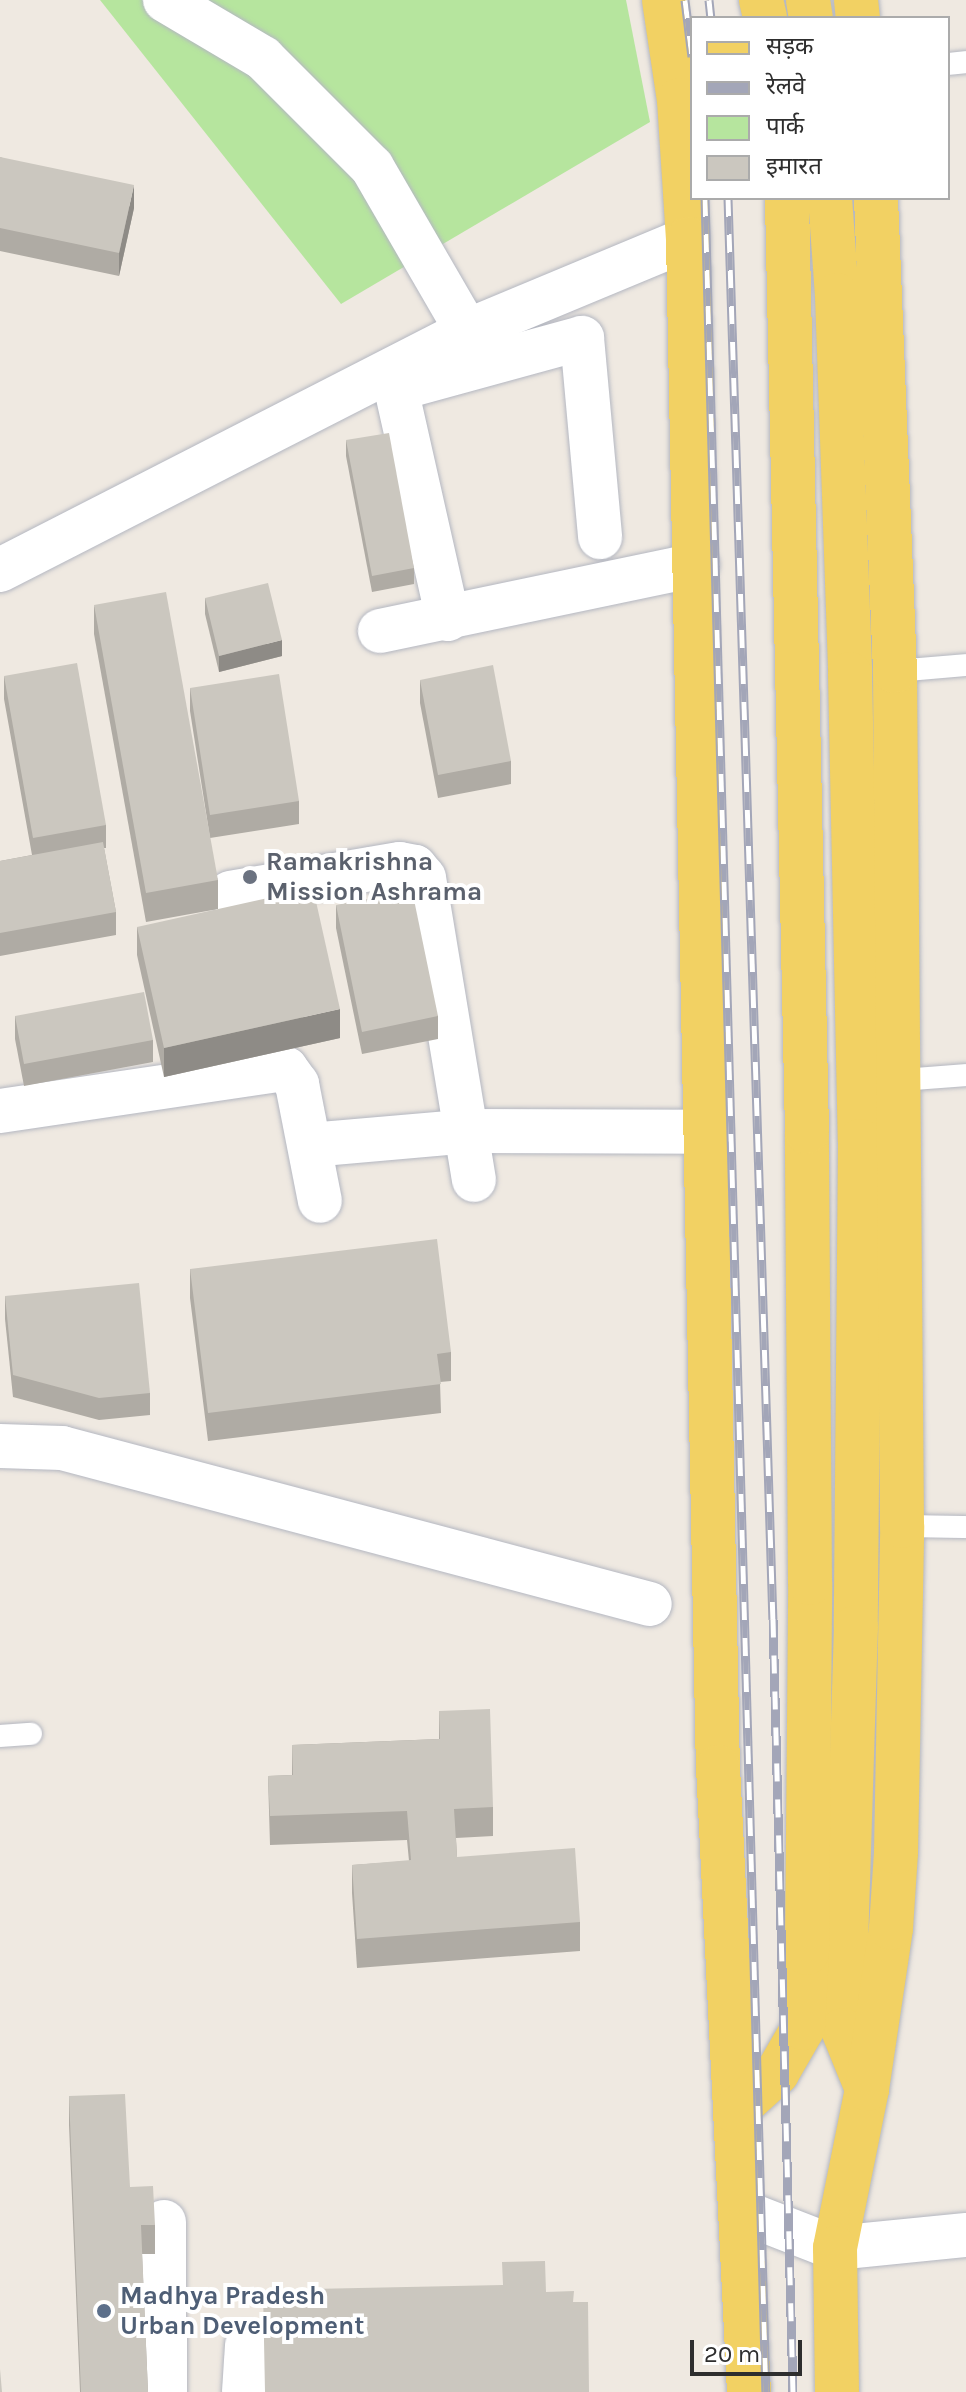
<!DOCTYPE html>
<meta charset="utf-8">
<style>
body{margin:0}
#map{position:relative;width:966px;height:2392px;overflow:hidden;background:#efe9e1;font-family:Karla,"Noto Sans Devanagari",sans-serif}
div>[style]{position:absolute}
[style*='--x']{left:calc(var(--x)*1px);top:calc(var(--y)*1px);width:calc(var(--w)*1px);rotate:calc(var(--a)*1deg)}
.green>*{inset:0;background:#b6e59e}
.roads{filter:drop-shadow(0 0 2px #b4b7c1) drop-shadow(0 0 2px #b4b7c1)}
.service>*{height:22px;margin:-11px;padding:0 11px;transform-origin:11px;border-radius:11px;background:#fff}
.minor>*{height:44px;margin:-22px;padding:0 22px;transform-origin:22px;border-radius:22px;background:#fff}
.tertiary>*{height:44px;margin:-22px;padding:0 22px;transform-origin:22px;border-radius:22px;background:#fff}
.primary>*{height:44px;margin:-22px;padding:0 22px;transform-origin:22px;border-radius:22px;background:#f2d163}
.rail>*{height:9px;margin-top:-4.5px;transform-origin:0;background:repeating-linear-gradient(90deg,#fff 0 18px,#a3a6b8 0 36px);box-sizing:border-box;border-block:2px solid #a3a6b8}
.wall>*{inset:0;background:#afaba4}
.shaded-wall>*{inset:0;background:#8e8b86}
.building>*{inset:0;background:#cbc7bf}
.dots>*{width:22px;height:22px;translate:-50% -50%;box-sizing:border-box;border:4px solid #fff;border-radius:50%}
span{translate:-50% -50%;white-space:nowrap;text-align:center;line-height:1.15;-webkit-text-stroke:8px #fff;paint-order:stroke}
.worship-label{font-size:26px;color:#5b616d;font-weight:700}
.left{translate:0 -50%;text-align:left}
.service-label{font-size:26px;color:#4e5e75;font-weight:700}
.legend{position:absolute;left:690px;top:16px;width:260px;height:184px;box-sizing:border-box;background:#fff;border:2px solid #ababab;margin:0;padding:10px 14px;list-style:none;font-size:24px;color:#2e2e2e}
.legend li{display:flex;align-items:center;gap:16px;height:40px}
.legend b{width:40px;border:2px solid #ababab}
.scale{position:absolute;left:690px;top:2340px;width:112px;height:36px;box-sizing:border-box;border:4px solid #2e2e2e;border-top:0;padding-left:10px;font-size:24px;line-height:28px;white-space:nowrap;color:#2e2e2e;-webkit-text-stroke:6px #fff;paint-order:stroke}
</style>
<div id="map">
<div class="green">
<i style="clip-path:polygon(100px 0,626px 0,650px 122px,341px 304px)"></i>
</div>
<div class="roads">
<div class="service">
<i style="--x:948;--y:64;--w:18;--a:-6"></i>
<i style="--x:895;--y:671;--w:71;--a:-4.8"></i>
<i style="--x:901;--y:1080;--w:65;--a:-4.4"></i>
<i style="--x:902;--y:1526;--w:64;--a:0.9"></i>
<i style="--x:0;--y:1736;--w:31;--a:-4"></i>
</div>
<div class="minor">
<i style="--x:165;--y:0;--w:114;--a:30.6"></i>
<i style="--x:263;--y:58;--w:154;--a:45"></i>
<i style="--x:372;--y:167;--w:190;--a:59.9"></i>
<i style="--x:0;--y:570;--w:525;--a:-27.1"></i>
<i style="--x:467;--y:331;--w:239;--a:-22.6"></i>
<i style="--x:448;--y:619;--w:236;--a:-102.7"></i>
<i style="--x:396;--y:389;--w:193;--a:-15.3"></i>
<i style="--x:582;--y:338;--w:200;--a:84.8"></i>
<i style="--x:380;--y:631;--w:324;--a:-11.8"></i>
<i style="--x:230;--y:893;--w:172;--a:-9.7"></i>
<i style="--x:400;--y:864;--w:15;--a:11"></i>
<i style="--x:415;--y:867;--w:14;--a:51"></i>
<i style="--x:424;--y:878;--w:306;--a:80.6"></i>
<i style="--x:0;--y:1111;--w:289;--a:-8.4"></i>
<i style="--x:286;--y:1069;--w:19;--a:54"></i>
<i style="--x:297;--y:1084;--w:119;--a:78.9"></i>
<i style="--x:310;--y:1145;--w:160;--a:-5"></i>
<i style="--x:469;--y:1131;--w:240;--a:0.2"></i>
<i style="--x:0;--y:1446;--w:62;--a:1.8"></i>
<i style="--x:62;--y:1448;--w:608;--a:14.86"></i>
<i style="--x:164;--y:2222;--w:170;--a:89.7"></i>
<i style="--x:244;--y:2392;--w:47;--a:-86.3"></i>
</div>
<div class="tertiary">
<i style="--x:740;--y:2211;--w:102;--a:21.3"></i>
<i style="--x:835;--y:2248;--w:132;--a:-5.7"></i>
</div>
<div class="primary">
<i style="--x:664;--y:0;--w:101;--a:81.5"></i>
<i style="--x:679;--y:100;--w:139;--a:86.3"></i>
<i style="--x:688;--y:239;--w:1528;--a:88.88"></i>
<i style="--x:718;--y:1767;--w:626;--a:87.16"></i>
<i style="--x:761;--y:0;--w:18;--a:77"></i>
<i style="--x:808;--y:0;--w:18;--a:81"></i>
<i style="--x:856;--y:0;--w:18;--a:84"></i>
<i style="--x:830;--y:198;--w:97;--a:85.9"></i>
<i style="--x:837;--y:295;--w:379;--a:88"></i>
<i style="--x:850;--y:674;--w:467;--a:88.8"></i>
<i style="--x:860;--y:1141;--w:486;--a:90.5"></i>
<i style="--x:856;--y:1627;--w:403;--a:91.8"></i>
<i style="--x:843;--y:2030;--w:64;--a:67.9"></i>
<i style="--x:867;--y:2089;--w:162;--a:101.4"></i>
<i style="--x:835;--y:2248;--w:144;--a:89.2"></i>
<i style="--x:867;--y:2089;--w:163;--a:-81.5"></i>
<i style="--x:891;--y:1928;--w:76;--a:-86.2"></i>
<i style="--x:896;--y:1852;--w:326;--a:-88.9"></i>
<i style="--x:902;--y:1526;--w:855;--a:-90.47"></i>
<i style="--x:895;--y:671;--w:473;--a:-92.3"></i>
<i style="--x:735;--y:2111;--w:57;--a:-42.1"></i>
<i style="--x:777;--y:2073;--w:52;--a:-60"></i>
<i style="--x:803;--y:2028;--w:75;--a:-86.9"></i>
<i style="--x:807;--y:1953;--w:370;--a:-89.5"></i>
<i style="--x:810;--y:1583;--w:451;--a:-90.4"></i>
<i style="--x:807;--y:1132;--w:934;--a:-91.23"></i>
</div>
</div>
<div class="rail">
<i style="--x:685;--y:0;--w:57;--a:83"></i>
<i style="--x:709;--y:0;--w:18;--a:84"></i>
<i style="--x:705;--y:198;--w:2195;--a:88.41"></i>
<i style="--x:728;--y:198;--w:1422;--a:88.19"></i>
<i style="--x:773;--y:1619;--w:773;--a:88.52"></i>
</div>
<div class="wall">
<i style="clip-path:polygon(0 157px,134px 208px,119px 276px,0 251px)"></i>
<i style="clip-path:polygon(346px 440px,414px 568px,414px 584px,372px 592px,346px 456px)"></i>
<i style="clip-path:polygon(205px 598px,282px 656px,219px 672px,205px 614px)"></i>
<i style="clip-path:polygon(94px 605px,218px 880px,218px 909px,146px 922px,94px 634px)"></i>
<i style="clip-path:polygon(4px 676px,106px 825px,106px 848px,104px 848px,116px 912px,116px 935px,0 956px,0 861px,32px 855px,4px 699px)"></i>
<i style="clip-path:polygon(420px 680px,511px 761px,511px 784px,438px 798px,420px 703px)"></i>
<i style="clip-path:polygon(190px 688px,299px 801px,299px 824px,210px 838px,190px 711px)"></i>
<i style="clip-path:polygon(336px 905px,438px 1016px,438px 1039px,362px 1054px,336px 928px)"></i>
<i style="clip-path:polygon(137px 927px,340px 1038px,164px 1077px,137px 955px)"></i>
<i style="clip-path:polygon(15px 1016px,153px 1040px,153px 1062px,24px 1086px,15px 1039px)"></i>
<i style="clip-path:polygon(190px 1269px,451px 1352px,451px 1381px,440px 1382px,441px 1413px,208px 1441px,190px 1298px)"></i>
<i style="clip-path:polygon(5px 1296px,150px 1393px,150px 1415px,99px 1420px,13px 1397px,5px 1319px)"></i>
<i style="clip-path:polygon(439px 1711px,493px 1807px,493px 1836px,456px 1838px,457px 1857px,580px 1922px,580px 1951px,357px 1968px,352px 1893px,352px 1865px,409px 1861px,407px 1840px,270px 1845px,268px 1776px,292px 1775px,292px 1745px,439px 1739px)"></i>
<i style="clip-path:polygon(69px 2096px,155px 2225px,155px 2254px,142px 2254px,148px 2392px,80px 2392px,69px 2125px)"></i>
</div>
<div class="shaded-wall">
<i style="clip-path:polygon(134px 185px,134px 208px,119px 276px,119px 253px)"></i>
<i style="clip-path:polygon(282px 640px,282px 656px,219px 672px,219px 656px)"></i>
<i style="clip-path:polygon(340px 1009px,340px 1038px,164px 1077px,164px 1048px)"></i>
</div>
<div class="building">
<i style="clip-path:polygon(0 157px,134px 185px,119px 253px,0 228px)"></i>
<i style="clip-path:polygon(389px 433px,414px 568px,372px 576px,346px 440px)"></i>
<i style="clip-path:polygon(268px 583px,282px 640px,219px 656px,205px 598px)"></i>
<i style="clip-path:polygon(166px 592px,218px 880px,146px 893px,94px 605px)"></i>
<i style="clip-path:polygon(77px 663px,106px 825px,33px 838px,4px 676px)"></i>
<i style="clip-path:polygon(493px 665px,511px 761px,438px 775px,420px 680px)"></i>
<i style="clip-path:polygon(279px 674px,299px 801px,210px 815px,190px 688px)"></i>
<i style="clip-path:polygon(103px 842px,116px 912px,0 933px,0 861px)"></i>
<i style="clip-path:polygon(313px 888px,340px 1009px,164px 1048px,137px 927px)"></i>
<i style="clip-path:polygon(412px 890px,438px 1016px,362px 1032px,336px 905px)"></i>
<i style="clip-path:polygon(144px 992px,153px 1040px,24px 1064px,15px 1016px)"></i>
<i style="clip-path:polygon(437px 1239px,451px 1352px,437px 1354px,441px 1384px,208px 1413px,190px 1269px)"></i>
<i style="clip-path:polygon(139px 1283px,150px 1393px,99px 1398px,13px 1375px,5px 1296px)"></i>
<i style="clip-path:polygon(490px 1709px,493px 1807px,454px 1809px,457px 1857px,575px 1848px,580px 1922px,357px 1939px,352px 1865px,411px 1860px,407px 1811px,270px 1816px,268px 1776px,293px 1775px,292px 1745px,440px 1739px,439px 1711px)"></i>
<i style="clip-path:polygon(125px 2094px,130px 2187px,153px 2186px,155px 2225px,141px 2225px,148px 2392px,81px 2392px,69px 2096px)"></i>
<i style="clip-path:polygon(545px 2261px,546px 2292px,574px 2291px,573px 2302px,588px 2302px,589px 2392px,265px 2392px,263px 2290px,503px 2285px,502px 2262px)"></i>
<i style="clip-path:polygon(0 2369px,2px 2392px,0 2392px)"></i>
</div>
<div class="dots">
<i style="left:250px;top:877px;background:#6b7280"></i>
<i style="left:104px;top:2311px;background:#5c6f8a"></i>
</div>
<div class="worship-label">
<span class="left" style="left:266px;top:877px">Ramakrishna<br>Mission Ashrama</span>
</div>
<div class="service-label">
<span class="left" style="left:120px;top:2311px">Madhya Pradesh<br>Urban Development</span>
</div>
<ul class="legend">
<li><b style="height:10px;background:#f2d163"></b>सड़क</li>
<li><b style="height:10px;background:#a3a6b8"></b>रेलवे</li>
<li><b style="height:22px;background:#b6e59e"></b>पार्क</li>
<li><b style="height:22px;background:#cbc7bf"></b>इमारत</li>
</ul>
<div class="scale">20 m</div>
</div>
